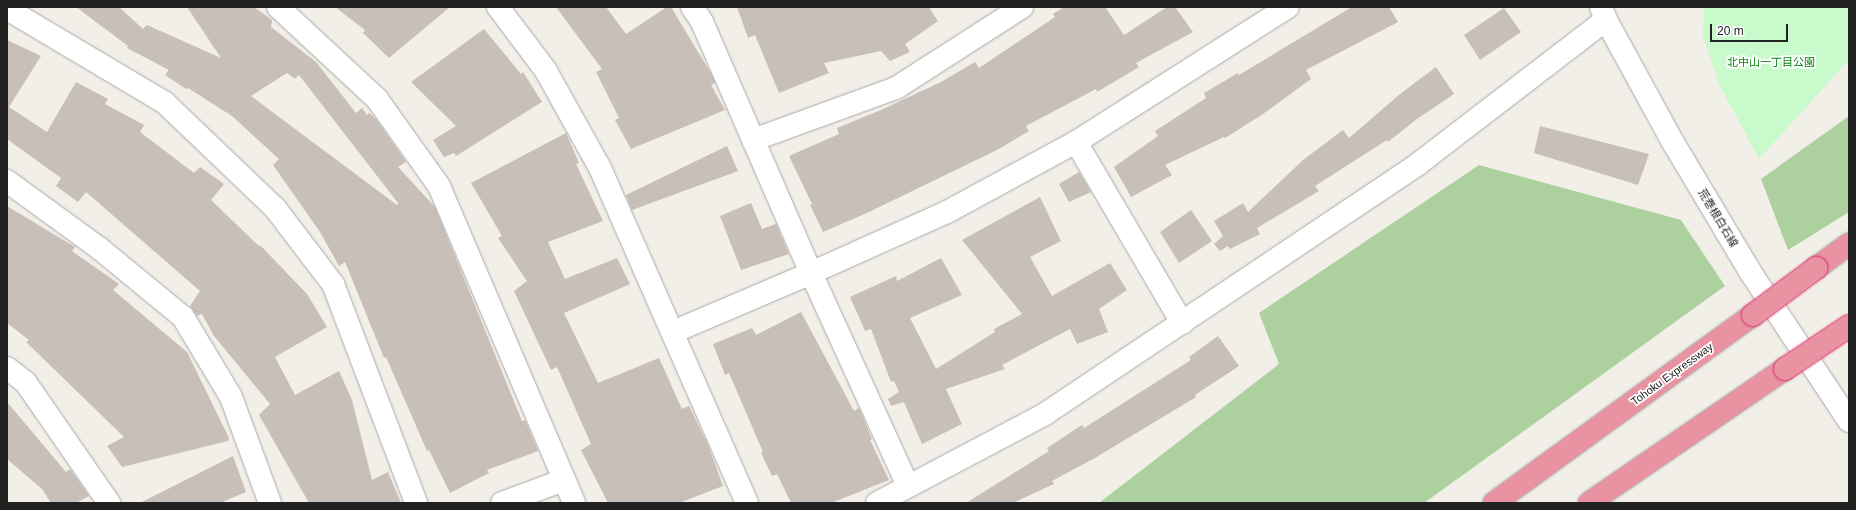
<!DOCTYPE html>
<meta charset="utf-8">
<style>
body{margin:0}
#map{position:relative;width:1856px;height:510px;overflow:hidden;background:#f2efe9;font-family:Helvetica,"Noto Sans JP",sans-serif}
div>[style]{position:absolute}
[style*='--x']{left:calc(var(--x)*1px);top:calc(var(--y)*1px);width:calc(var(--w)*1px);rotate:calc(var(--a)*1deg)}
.forest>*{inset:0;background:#add19e}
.park>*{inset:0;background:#c8facc}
.building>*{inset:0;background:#c7bfb8}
.roads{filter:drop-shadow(0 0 1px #a9a9a9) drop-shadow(0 0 1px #a9a9a9)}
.minor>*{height:22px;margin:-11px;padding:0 11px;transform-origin:11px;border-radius:11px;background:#fff}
.highway>*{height:22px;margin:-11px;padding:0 11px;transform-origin:11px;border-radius:11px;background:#e892a2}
.bridges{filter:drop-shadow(0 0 1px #dc2a67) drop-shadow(0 0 1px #dc2a67)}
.highway-bridge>*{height:22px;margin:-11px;padding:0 11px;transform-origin:11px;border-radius:11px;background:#e892a2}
span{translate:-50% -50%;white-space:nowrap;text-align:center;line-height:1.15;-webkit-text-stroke:3.5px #fff;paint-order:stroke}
.park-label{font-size:11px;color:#0c8416}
.street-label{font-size:11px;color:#222}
.frame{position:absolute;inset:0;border:8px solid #222;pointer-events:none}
.scale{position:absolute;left:1710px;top:24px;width:78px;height:18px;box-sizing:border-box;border:2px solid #222;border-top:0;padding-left:5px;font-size:12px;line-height:14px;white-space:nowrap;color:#222;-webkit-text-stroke:3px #fff;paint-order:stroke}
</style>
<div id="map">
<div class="forest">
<i style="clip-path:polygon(1849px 116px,1849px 212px,1788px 250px,1761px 179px)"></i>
<i style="clip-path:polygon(1479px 165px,1681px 220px,1725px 286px,1424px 503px,1099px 503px,1279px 364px,1259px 313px)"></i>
</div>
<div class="park">
<i style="clip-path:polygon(1704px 7px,1849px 7px,1849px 60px,1759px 159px,1719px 84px,1703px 36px)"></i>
</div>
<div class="building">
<i style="clip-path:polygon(evenodd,76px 7px,119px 7px,143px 29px,147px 25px,221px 58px,187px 7px,254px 7px,272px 20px,271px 27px,316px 62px,356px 113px,362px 108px,367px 115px,369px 113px,376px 119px,406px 162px,398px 167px,435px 207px,522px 421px,525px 420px,538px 451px,487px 470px,489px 473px,450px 493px,429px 450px,427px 451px,386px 357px,384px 358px,345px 262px,339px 266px,320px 232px,273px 165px,279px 159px,232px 116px,188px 88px,186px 89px,165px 75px,169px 70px,127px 48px,128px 46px,76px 7px,287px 73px,295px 79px,299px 75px,398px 203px,397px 205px,251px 96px,287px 73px)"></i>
<i style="clip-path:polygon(335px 7px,450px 7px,389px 58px,363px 33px,365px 30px)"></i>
<i style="clip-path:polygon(556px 7px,606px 7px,626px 34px,667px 7px,671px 7px,712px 75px,715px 83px,711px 85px,725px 110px,631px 149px,615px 120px,619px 118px,596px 72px,602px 69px)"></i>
<i style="clip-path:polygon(737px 7px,929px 7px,938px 21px,905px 44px,910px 52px,890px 61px,881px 51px,824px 63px,829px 73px,779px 93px,755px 35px,748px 38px)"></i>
<i style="clip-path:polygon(1064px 7px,1105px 7px,1124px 35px,1167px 7px,1175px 7px,1193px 32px,1136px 63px,1139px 67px,1097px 92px,1096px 89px,1026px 126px,1029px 131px,999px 149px,869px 212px,823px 232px,810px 205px,812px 204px,789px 156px,839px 134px,837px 128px,881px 110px,941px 82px,975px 62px,979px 68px,1055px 17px,1053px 14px)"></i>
<i style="clip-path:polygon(1352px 7px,1389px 7px,1398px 22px,1306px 70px,1311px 79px,1263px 114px,1225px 138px,1224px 137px,1165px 165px,1172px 175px,1131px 197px,1114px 167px,1158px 136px,1155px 131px,1206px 98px,1204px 93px,1238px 73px,1239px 75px)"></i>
<i style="clip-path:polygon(1504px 8px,1521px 32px,1480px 60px,1464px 35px)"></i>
<i style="clip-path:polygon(484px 29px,521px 74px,523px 72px,542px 102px,456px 156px,454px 153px,444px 157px,433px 140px,456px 126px,411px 82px)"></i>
<i style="clip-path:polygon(7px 40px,41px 56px,9px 107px,47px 132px,76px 82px,108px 99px,105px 104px,144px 125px,140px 132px,194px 173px,200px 167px,224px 184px,211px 200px,259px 246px,260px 245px,307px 294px,327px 327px,275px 357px,295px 395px,339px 371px,352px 400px,372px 480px,388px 472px,401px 503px,309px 503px,259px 415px,270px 404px,214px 336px,202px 314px,197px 316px,190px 306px,200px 291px,86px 192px,78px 202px,56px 186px,61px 178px,7px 139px)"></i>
<i style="clip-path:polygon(1436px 67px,1454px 94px,1417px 119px,1388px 142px,1387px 140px,1315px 186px,1319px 191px,1257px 228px,1260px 234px,1230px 249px,1228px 246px,1220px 251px,1214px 244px,1223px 236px,1214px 221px,1243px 203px,1248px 212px,1303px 160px,1343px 130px,1349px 138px,1400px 94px)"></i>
<i style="clip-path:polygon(1540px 126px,1649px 154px,1638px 185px,1534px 153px)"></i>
<i style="clip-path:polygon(566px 133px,579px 163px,576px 164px,603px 221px,548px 242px,565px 279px,617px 258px,630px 284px,564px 313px,598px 383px,659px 358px,682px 409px,689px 406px,708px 445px,723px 486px,679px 503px,608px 503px,581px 450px,591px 444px,557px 367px,551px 370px,514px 291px,527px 281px,498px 238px,502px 236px,471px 183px)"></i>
<i style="clip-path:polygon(727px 146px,738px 171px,632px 210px,626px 195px)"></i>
<i style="clip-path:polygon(1079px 172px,1091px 192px,1069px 202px,1059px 184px)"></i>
<i style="clip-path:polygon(1040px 197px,1061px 241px,1030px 257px,1052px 296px,1110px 263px,1127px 290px,1099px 309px,1108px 332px,1077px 344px,1070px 329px,1002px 365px,1005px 369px,946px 389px,962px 424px,922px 444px,904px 402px,891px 406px,888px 399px,899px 392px,894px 381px,891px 382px,871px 329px,865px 331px,850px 297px,896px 276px,897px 281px,941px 258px,962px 295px,910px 318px,936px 369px,995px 332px,994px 329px,1022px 314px,962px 240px)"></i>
<i style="clip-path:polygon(751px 203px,762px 229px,776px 224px,789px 254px,741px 270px,720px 216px)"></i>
<i style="clip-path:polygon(7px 206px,75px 247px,72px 251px,119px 284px,113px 290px,187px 352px,229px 438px,228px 441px,122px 467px,107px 446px,124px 437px,26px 342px,29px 340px,7px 323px)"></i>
<i style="clip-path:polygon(1191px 210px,1212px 241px,1179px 263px,1160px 232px)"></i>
<i style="clip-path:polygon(801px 312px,854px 411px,859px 408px,872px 439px,870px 440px,889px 480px,831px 503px,791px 503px,777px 474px,772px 476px,761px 453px,763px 452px,729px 373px,725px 375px,713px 344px,752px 328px,756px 335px)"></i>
<i style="clip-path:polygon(1218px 336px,1239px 366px,1195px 395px,1196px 397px,1095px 458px,1052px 481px,1054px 484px,1013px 503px,966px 503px,1049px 451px,1047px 448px,1082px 425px,1084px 428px,1191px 360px,1189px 357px)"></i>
<i style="clip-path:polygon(7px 402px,66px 472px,70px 469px,89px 496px,76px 503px,51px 503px,42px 489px,7px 459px)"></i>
<i style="clip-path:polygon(233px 456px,246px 492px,220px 503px,140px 503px)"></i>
</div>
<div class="roads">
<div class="minor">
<i style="--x:278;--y:7;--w:135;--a:42.9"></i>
<i style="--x:377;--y:99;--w:107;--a:54.5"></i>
<i style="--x:439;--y:186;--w:345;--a:66.9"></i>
<i style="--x:498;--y:7;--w:80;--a:53.1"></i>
<i style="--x:546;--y:71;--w:111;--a:60.9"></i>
<i style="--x:600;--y:168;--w:366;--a:66.3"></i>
<i style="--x:692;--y:7;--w:18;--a:56"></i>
<i style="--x:702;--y:22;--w:274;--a:66.5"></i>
<i style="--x:811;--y:273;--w:234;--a:65.5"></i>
<i style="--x:1601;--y:7;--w:14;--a:69"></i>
<i style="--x:1606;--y:20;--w:141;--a:61.3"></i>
<i style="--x:1674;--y:144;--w:147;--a:59.2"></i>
<i style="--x:1749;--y:270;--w:181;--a:56.5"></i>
<i style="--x:7;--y:9;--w:184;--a:30.7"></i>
<i style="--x:165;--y:103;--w:152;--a:43.7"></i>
<i style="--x:275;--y:208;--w:96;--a:52.7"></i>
<i style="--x:333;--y:284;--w:234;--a:69.2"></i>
<i style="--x:753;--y:140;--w:152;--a:-20"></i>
<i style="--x:896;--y:88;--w:150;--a:-32.7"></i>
<i style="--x:1076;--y:142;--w:210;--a:59.6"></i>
<i style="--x:7;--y:181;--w:114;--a:36.1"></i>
<i style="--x:99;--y:248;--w:109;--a:39.4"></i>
<i style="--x:183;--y:317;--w:93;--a:59"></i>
<i style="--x:231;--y:397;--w:113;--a:69.8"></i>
<i style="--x:673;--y:332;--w:150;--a:-23.1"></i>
<i style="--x:811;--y:273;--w:149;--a:-24.2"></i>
<i style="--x:947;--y:212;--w:147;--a:-28.5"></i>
<i style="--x:1076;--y:142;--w:251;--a:-32.5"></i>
<i style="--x:7;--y:368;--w:24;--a:38"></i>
<i style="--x:26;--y:383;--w:146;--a:55.3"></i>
<i style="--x:502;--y:503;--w:66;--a:-20.4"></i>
<i style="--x:877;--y:503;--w:190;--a:-27.9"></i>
<i style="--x:1045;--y:414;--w:449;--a:-33.8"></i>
<i style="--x:1418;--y:164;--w:237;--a:-37.5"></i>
</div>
<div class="highway">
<i style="--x:1816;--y:268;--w:41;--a:-36"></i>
<i style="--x:1494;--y:503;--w:320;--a:-36"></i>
<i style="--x:1589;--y:503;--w:237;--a:-34.4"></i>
</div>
</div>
<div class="bridges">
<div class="highway-bridge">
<i style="--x:1753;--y:315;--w:79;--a:-36.7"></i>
<i style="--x:1785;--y:369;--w:77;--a:-33.9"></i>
</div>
</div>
<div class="park-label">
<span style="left:1771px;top:62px">北中山一丁目公園</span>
</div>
<div class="street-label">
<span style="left:1718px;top:218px;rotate:59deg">荒巻根白石線</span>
<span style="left:1672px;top:374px;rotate:-36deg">Tohoku Expressway</span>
</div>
<div class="frame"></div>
<div class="scale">20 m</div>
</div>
